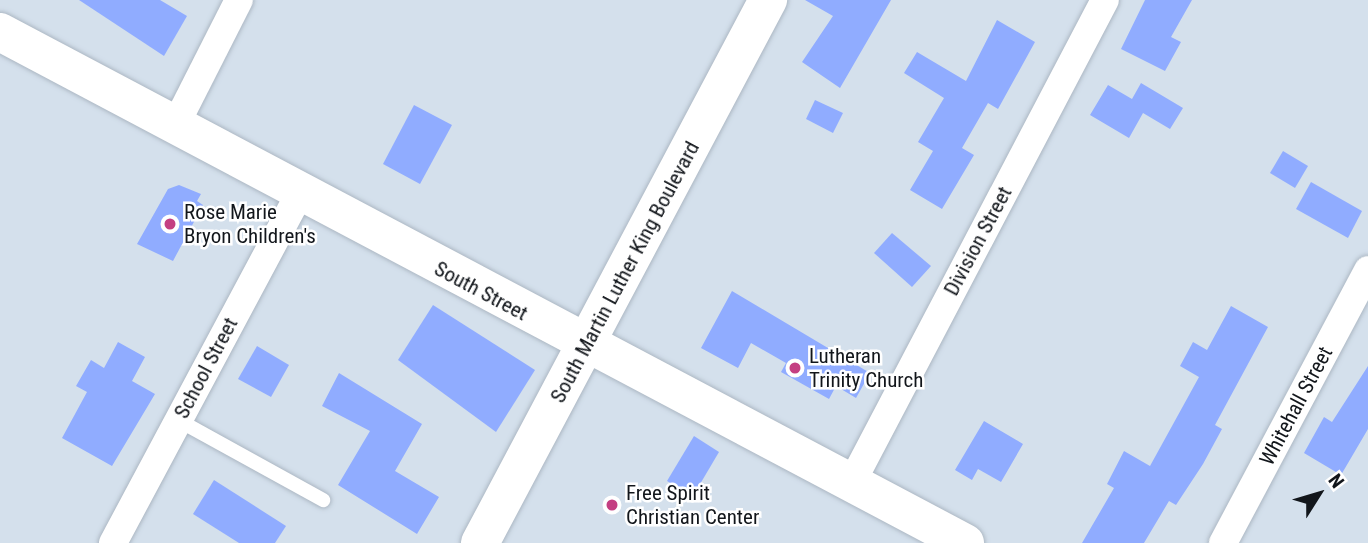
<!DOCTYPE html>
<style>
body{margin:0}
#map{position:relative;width:1368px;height:543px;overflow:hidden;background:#d4e0ec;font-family:"Roboto Condensed",sans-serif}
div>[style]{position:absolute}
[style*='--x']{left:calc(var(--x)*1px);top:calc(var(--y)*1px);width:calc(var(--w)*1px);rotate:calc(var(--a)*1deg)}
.building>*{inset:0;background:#90acff}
.roads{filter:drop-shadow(0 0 2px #acb7c3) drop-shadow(0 0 2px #acb7c3)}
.lane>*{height:14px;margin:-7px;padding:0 7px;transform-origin:7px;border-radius:7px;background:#fff}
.street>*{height:28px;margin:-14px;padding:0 14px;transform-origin:14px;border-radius:14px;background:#fff}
.secondary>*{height:38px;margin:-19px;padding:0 19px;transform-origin:19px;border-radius:19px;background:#fff}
.dots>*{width:19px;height:19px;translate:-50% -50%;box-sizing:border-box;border:4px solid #fff;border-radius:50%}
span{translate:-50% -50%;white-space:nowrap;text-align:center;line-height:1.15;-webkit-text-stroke:5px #fff;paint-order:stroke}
.poi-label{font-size:21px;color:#12161b}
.left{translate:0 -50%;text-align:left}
.street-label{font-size:21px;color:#12161b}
.north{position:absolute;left:1284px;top:459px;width:70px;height:70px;-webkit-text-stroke:5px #fff;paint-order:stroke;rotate:53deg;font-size:19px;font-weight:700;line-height:28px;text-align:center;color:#12161b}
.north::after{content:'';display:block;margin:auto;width:24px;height:32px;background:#12161b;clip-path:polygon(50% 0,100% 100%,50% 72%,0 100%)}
</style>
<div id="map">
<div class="building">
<i style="clip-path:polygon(79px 0,160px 0,187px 16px,164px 56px)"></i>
<i style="clip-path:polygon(805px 0,891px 0,840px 88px,802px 62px,833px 16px)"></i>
<i style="clip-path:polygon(1145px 0,1192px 0,1171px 37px,1181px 42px,1165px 71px,1121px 49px)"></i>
<i style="clip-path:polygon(997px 20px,1035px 42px,998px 109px,988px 103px,962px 148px,974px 155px,942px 209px,910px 190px,933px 151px,918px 142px,944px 98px,904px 73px,917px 52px,966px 81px)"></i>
<i style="clip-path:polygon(1141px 83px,1183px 108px,1170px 129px,1143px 113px,1129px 138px,1090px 115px,1108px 85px,1132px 99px)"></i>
<i style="clip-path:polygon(815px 100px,843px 113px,833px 133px,806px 119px)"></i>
<i style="clip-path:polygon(414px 105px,452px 125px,420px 184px,383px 164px)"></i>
<i style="clip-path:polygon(1283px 151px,1308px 166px,1295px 188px,1270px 173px)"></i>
<i style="clip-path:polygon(1311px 182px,1362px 211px,1348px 238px,1296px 209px)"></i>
<i style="clip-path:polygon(179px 185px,201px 194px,197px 201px,203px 205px,173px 261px,137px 244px,168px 189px)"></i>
<i style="clip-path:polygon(892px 233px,931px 266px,912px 287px,874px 253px)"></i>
<i style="clip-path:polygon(732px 291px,870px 373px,856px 398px,836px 386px,829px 399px,781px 372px,786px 363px,751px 343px,738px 368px,701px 348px)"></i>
<i style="clip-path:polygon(433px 305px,535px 370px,496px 432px,398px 360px)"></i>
<i style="clip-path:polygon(1231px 306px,1268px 327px,1215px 425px,1222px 429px,1203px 464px,1176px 505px,1169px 501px,1144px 543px,1082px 543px,1114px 488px,1107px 484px,1124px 451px,1150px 466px,1199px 377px,1180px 366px,1193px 342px,1207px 350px)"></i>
<i style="clip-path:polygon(118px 342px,145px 357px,132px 381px,155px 394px,112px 466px,62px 438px,87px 392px,76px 386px,91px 360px,104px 368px)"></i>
<i style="clip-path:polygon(257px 346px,289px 365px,271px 397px,238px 379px)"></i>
<i style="clip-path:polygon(1368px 366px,1368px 429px,1341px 475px,1304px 453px,1324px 417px,1332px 422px)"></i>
<i style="clip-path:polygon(339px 373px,422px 424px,395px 471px,439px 497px,417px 534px,338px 485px,370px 431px,322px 406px)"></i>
<i style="clip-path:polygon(984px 421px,1023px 444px,1001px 482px,978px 469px,972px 480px,955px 470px)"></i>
<i style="clip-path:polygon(694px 436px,719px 452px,693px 496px,667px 481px)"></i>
<i style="clip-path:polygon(214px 480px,286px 526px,275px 543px,239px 543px,193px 514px)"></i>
</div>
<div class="roads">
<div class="lane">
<i style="--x:178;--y:420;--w:166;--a:28.9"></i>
</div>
<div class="street">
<i style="--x:175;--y:126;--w:141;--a:-63.1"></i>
<i style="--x:852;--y:482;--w:544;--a:-62.31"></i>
<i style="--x:113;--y:543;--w:395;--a:-61.9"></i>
<i style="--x:1223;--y:543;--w:309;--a:-62"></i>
</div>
<div class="secondary">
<i style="--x:0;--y:32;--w:1092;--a:27.9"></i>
<i style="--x:480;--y:543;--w:615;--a:-62.06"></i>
</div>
</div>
<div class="dots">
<i style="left:170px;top:224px;background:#c43f82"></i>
<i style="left:795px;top:368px;background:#c43f82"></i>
<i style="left:612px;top:505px;background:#c43f82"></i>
</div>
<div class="poi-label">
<span class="left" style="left:184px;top:224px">Rose Marie<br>Bryon Children's</span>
<span class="left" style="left:809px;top:368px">Lutheran<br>Trinity Church</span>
<span class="left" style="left:626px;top:505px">Free Spirit<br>Christian Center</span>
</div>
<div class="street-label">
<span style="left:978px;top:241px;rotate:-62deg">Division Street</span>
<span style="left:625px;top:272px;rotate:-62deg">South Martin Luther King Boulevard</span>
<span style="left:481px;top:291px;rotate:28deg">South Street</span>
<span style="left:206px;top:368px;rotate:-62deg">School Street</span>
<span style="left:1296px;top:406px;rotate:-62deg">Whitehall Street</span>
</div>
<div class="north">N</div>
</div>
